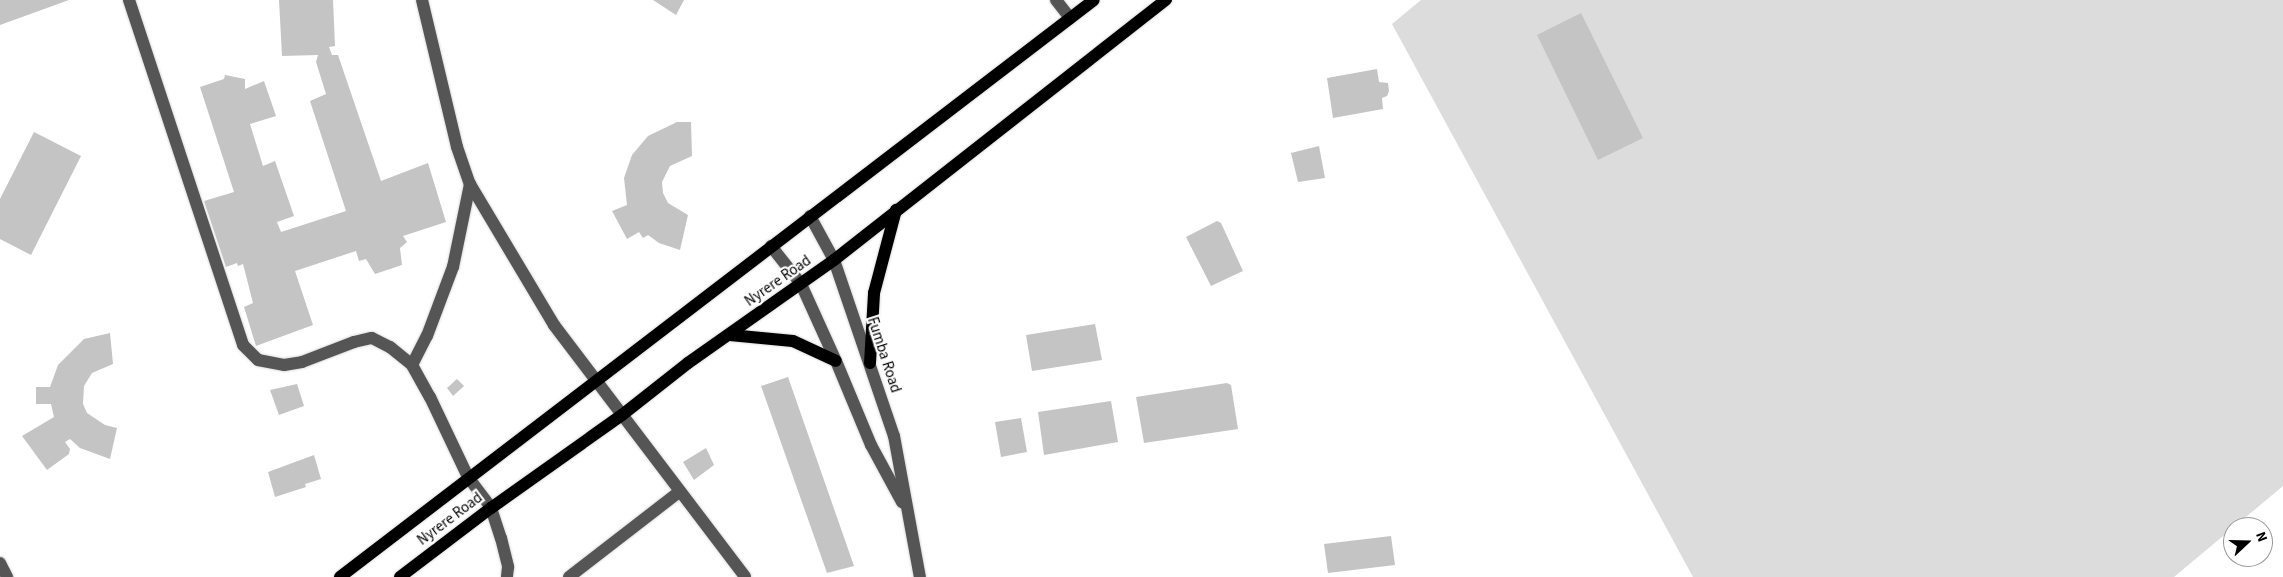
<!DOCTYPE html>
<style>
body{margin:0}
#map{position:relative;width:2283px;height:577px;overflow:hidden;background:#fff;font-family:"Source Sans 3",sans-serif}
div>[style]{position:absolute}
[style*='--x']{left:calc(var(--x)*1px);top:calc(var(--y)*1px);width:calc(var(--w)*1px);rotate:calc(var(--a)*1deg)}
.green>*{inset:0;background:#dcdcdc}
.building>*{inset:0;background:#c4c4c4}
.roads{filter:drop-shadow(0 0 1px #dbdbdb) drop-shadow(0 0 1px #dbdbdb)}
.minor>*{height:12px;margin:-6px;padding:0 6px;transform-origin:6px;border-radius:6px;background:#555}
.major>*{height:12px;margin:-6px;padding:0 6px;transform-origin:6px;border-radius:6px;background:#000}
span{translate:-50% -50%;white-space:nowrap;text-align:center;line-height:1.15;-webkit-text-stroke:4.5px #fff;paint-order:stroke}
.street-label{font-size:15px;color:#000}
.north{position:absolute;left:2223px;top:517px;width:50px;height:50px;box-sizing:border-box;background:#fff;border:1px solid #999;border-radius:50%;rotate:69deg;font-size:14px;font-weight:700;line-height:20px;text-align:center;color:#000}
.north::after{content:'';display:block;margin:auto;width:18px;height:22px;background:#000;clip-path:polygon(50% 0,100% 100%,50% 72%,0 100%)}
</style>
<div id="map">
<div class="green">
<i style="clip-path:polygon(1421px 0,2283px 0,2283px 486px,2174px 577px,1693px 577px,1392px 24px)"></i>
</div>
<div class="building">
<i style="clip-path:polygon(0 0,69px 0,0 25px)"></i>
<i style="clip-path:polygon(279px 0,333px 0,335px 46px,329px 47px,332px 55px,338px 55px,381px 181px,428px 163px,446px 222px,403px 236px,407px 242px,400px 248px,402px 265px,375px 274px,366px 259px,359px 261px,356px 251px,295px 271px,313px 325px,256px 346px,244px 307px,253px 303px,243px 264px,238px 266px,237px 263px,226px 267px,204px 201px,234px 192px,200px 87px,224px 79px,225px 75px,245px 79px,245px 89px,264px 81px,276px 116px,250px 124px,263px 166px,275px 161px,294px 216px,277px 222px,281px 232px,346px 211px,310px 101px,326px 94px,316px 62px,318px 55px,282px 56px)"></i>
<i style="clip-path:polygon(653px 0,684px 0,676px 15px)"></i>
<i style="clip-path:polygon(1581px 13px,1643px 138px,1598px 160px,1537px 35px)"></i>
<i style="clip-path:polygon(1377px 69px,1379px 82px,1388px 83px,1389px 91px,1387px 96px,1382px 98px,1383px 109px,1333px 118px,1327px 78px)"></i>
<i style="clip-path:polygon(677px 122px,691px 122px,692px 156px,670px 166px,662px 182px,663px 193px,668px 203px,688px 215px,680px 250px,659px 243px,648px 235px,643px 238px,639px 232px,627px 239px,612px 211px,627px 205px,624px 178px,632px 155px,648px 136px)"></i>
<i style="clip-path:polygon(34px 132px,81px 156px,31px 255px,0 239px,0 199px)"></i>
<i style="clip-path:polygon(1319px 146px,1325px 178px,1298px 182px,1291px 153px)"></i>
<i style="clip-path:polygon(1217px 221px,1221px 223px,1243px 271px,1211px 286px,1186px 237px)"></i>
<i style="clip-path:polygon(1095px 324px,1102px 360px,1032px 371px,1026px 335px)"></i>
<i style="clip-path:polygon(110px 333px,113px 364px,92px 373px,84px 386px,83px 404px,87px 413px,105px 425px,117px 428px,110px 459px,80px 448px,70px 439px,65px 442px,70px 449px,69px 454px,47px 470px,22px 436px,54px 417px,51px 404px,36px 404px,36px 387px,50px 387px,58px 365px,84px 339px)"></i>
<i style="clip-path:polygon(788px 377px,854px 566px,827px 573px,761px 386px)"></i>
<i style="clip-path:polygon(457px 379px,464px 386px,453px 396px,447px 388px)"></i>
<i style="clip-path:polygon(1227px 383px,1231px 385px,1238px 429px,1144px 443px,1136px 397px)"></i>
<i style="clip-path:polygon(297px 384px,304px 406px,279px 415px,270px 390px)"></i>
<i style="clip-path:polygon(1111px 401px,1118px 442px,1044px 455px,1038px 412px)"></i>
<i style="clip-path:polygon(1021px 418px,1027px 452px,1001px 457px,995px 422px)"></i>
<i style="clip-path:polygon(706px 448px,714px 465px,694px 480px,683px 462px)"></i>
<i style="clip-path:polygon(314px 455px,321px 479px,305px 484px,306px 487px,275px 497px,268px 472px)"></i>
<i style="clip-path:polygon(1391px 536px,1395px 565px,1328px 573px,1324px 544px)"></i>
</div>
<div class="roads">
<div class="minor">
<i style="--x:129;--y:0;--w:363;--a:71.7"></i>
<i style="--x:243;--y:345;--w:21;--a:45"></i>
<i style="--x:258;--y:360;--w:26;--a:11"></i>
<i style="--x:284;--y:365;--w:18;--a:-9"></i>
<i style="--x:302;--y:362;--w:56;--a:-21"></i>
<i style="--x:354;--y:342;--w:18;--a:-13"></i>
<i style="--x:372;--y:338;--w:20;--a:27"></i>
<i style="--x:390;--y:347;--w:28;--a:39"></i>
<i style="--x:412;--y:365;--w:37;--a:61"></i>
<i style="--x:430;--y:397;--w:89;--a:64.6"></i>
<i style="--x:468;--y:477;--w:39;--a:53"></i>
<i style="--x:491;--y:508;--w:32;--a:72"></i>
<i style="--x:501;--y:538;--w:30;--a:76"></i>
<i style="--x:508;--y:567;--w:10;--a:96"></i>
<i style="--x:422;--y:0;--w:151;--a:76.6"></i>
<i style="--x:457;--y:147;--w:39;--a:71"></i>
<i style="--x:470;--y:184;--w:164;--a:59.2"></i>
<i style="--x:554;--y:325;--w:316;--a:52.8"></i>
<i style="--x:1056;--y:0;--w:23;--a:52"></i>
<i style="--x:810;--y:216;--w:50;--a:61.4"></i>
<i style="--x:834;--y:260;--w:186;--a:71.2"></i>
<i style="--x:894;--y:436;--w:143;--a:79.6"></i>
<i style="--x:771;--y:246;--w:48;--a:51.7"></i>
<i style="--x:801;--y:284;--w:85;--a:65.6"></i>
<i style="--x:836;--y:361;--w:91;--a:67.4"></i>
<i style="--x:871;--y:445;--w:65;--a:61.5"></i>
<i style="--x:412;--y:365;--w:33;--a:-63"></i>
<i style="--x:427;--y:336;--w:74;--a:-69.4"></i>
<i style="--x:453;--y:267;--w:85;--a:-78.4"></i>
<i style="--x:0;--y:563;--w:16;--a:63"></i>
<i style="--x:569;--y:577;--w:139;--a:-37.7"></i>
</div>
<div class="major">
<i style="--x:730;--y:335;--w:63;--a:5.4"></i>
<i style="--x:793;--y:341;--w:47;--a:24.9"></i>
<i style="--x:870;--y:363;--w:70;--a:-86.7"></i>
<i style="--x:874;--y:293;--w:86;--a:-75.2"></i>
<i style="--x:340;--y:577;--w:949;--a:-37.43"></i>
<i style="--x:400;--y:577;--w:114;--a:-37.2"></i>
<i style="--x:491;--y:508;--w:161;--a:-35.4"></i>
<i style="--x:622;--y:415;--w:84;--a:-38.2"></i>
<i style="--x:688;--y:363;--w:179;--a:-35.2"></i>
<i style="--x:834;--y:260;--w:422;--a:-38.1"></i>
</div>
</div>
<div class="street-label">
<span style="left:778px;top:281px;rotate:-35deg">Nyrere Road</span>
<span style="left:884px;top:355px;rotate:72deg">Fumba Road</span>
<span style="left:450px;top:519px;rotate:-37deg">Nyrere Road</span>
</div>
<div class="north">N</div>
</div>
